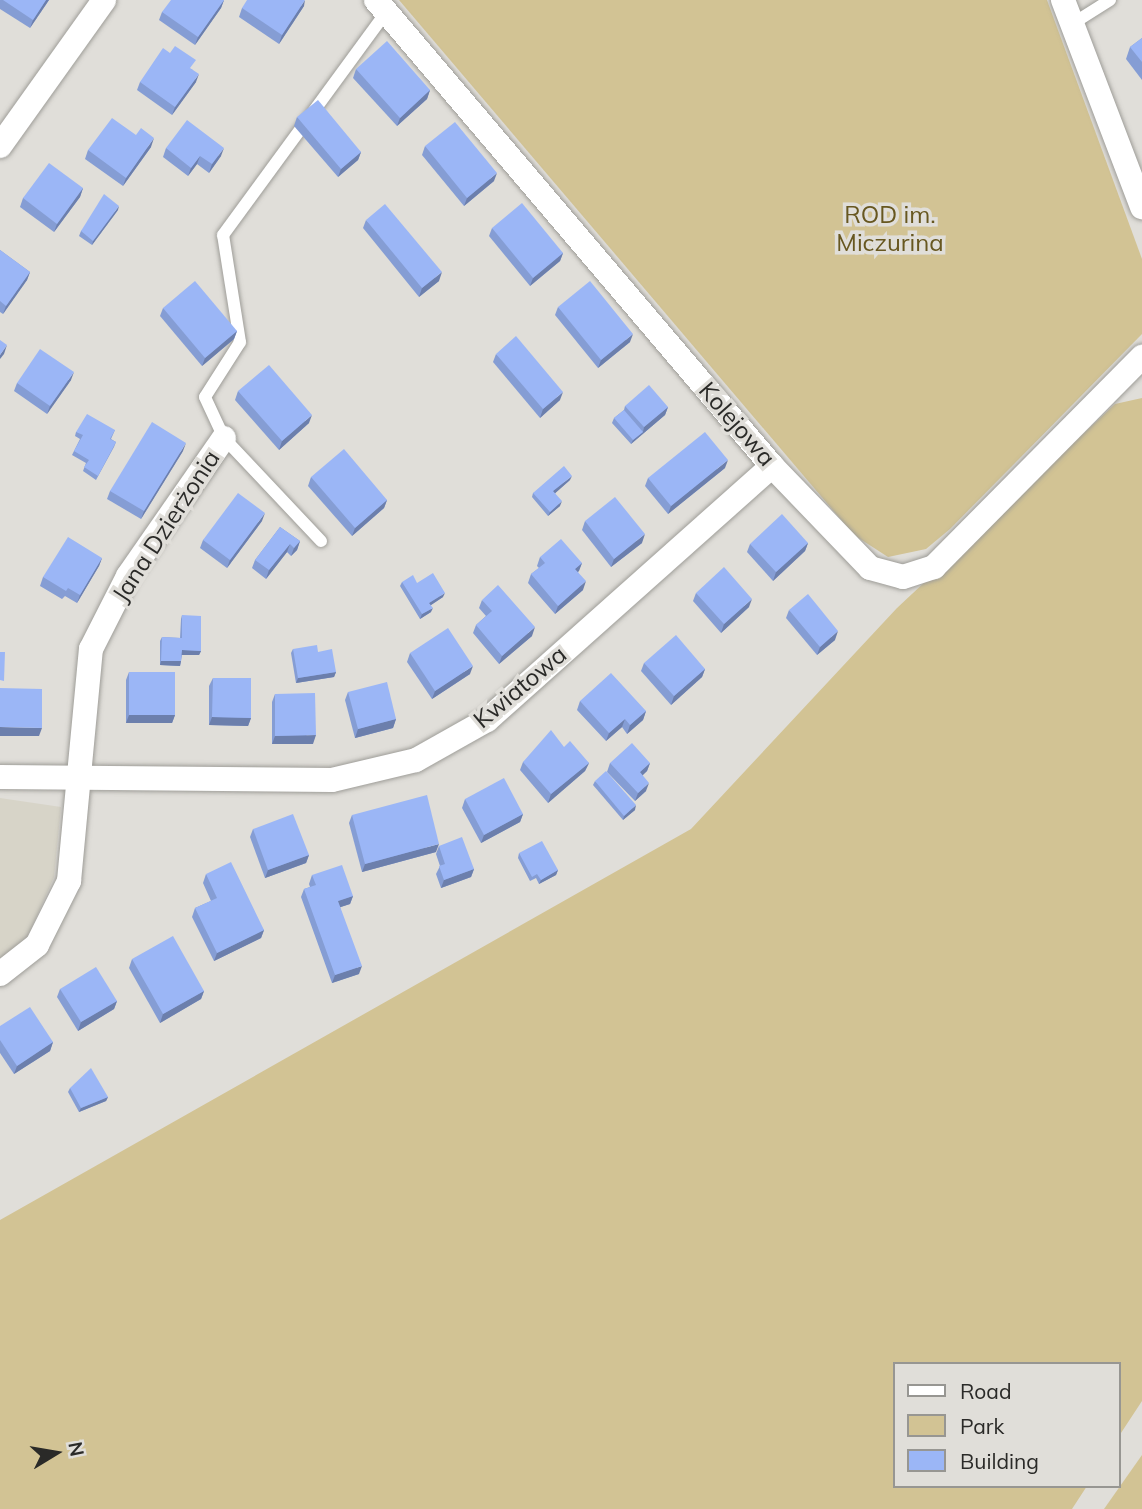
<!DOCTYPE html>
<meta charset="utf-8">
<style>
body{margin:0}
#map{position:relative;width:1142px;height:1509px;overflow:hidden;background:#e0ded9;font-family:Mulish,sans-serif}
div>[style]{position:absolute}
[style*='--x']{left:calc(var(--x)*1px);top:calc(var(--y)*1px);width:calc(var(--w)*1px);rotate:calc(var(--a)*1deg)}
.built>*{inset:0;background:#d7d4c8}
.green>*{inset:0;background:#d2c394}
.roads{filter:drop-shadow(0 0 2px #9e9d98) drop-shadow(0 0 2px #9e9d98)}
.service>*{height:12px;margin:-6px;padding:0 6px;transform-origin:6px;border-radius:6px;background:#fff}
.minor>*{height:24px;margin:-12px;padding:0 12px;transform-origin:12px;border-radius:12px;background:#fff}
.wall>*{inset:0;background:#859dd4}
.shaded-wall>*{inset:0;background:#6c7fac}
.building>*{inset:0;background:#9bb6f6}
span{translate:-50% -50%;white-space:nowrap;text-align:center;line-height:1.15;-webkit-text-stroke:7px #e0ded9;paint-order:stroke}
.park-label{font-size:24px;color:#675720}
.street-label{font-size:24px;color:#2a2a28}
.legend{position:absolute;left:893px;top:1362px;width:228px;height:126px;box-sizing:border-box;background:#e0ded9;border:2px solid #979692;margin:0;padding:9px 12px;list-style:none;font-size:21px;color:#2a2a28}
.legend li{display:flex;align-items:center;gap:14px;height:35px}
.legend b{width:35px;border:2px solid #979692}
.north{position:absolute;left:21px;top:1418px;width:70px;height:70px;-webkit-text-stroke:5px #e0ded9;paint-order:stroke;rotate:79deg;font-size:19px;font-weight:700;line-height:28px;text-align:center;color:#2a2a28}
.north::after{content:'';display:block;margin:auto;width:24px;height:32px;background:#2a2a28;clip-path:polygon(50% 0,100% 100%,50% 72%,0 100%)}
</style>
<div id="map">
<div class="built">
<i style="clip-path:polygon(0 798px,61px 807px,54px 877px,25px 943px,0 962px)"></i>
</div>
<div class="green">
<i style="clip-path:polygon(399px 0,1047px 0,1142px 259px,1142px 334px,950px 529px,926px 549px,888px 557px,854px 535px)"></i>
<i style="clip-path:polygon(1142px 398px,1142px 1401px,1119px 1436px,1119px 1364px,895px 1364px,895px 1486px,1087px 1486px,1072px 1509px,0 1509px,0 1220px,691px 829px,897px 608px,1115px 404px)"></i>
<i style="clip-path:polygon(1142px 1455px,1142px 1509px,1104px 1509px)"></i>
</div>
<div class="roads">
<div class="service">
<i style="--x:1072;--y:24;--w:45;--a:-32.3"></i>
<i style="--x:321;--y:541;--w:141;--a:-133.3"></i>
<i style="--x:224;--y:438;--w:45;--a:-114.9"></i>
<i style="--x:205;--y:397;--w:65;--a:-57.5"></i>
<i style="--x:240;--y:342;--w:108;--a:-99"></i>
<i style="--x:223;--y:235;--w:276;--a:-53.8"></i>
</div>
<div class="minor">
<i style="--x:376;--y:0;--w:612;--a:49.64"></i>
<i style="--x:772;--y:466;--w:141;--a:46.1"></i>
<i style="--x:870;--y:568;--w:34;--a:15"></i>
<i style="--x:903;--y:577;--w:33;--a:-18"></i>
<i style="--x:934;--y:567;--w:296;--a:-45.3"></i>
<i style="--x:1063;--y:0;--w:222;--a:69.1"></i>
<i style="--x:0;--y:146;--w:179;--a:-54.5"></i>
<i style="--x:0;--y:777;--w:332;--a:0.5"></i>
<i style="--x:332;--y:780;--w:86;--a:-13.4"></i>
<i style="--x:416;--y:760;--w:81;--a:-29.4"></i>
<i style="--x:487;--y:720;--w:382;--a:-41.7"></i>
<i style="--x:0;--y:974;--w:47;--a:-38.1"></i>
<i style="--x:37;--y:945;--w:72;--a:-63.4"></i>
<i style="--x:69;--y:881;--w:233;--a:-84.6"></i>
<i style="--x:91;--y:649;--w:82;--a:-63.1"></i>
<i style="--x:128;--y:576;--w:168;--a:-55.2"></i>
</div>
</div>
<div class="wall">
<i style="clip-path:polygon(0 0,49px 0,30px 28px,0 9px)"></i>
<i style="clip-path:polygon(224px 0,221px 8px,195px 45px,159px 20px,162px 12px)"></i>
<i style="clip-path:polygon(304px 6px,279px 44px,239px 17px,242px 8px)"></i>
<i style="clip-path:polygon(1142px 38px,1142px 80px,1126px 59px,1130px 47px)"></i>
<i style="clip-path:polygon(192px 69px,196px 82px,172px 115px,137px 90px,140px 82px)"></i>
<i style="clip-path:polygon(356px 69px,430px 90px,427px 99px,397px 126px,353px 78px)"></i>
<i style="clip-path:polygon(297px 117px,361px 152px,358px 160px,338px 177px,294px 126px)"></i>
<i style="clip-path:polygon(425px 146px,494px 181px,464px 206px,422px 155px)"></i>
<i style="clip-path:polygon(151px 147px,123px 186px,85px 159px,88px 150px)"></i>
<i style="clip-path:polygon(166px 148px,221px 156px,209px 173px,197px 164px,188px 176px,163px 157px)"></i>
<i style="clip-path:polygon(83px 188px,80px 197px,54px 232px,20px 207px,23px 198px)"></i>
<i style="clip-path:polygon(118px 210px,92px 245px,79px 236px,81px 231px)"></i>
<i style="clip-path:polygon(366px 220px,439px 281px,419px 297px,363px 228px)"></i>
<i style="clip-path:polygon(492px 228px,563px 253px,560px 261px,530px 286px,489px 236px)"></i>
<i style="clip-path:polygon(0 250px,30px 272px,27px 280px,3px 314px,0 312px)"></i>
<i style="clip-path:polygon(558px 307px,630px 342px,598px 368px,555px 315px)"></i>
<i style="clip-path:polygon(163px 308px,237px 331px,234px 339px,202px 366px,160px 316px)"></i>
<i style="clip-path:polygon(496px 354px,560px 400px,540px 418px,493px 362px)"></i>
<i style="clip-path:polygon(71px 380px,47px 414px,14px 391px,17px 383px)"></i>
<i style="clip-path:polygon(238px 391px,309px 423px,279px 450px,235px 400px)"></i>
<i style="clip-path:polygon(625px 406px,668px 407px,665px 415px,631px 444px,612px 423px,614px 418px,624px 410px)"></i>
<i style="clip-path:polygon(115px 430px,111px 439px,116px 442px,114px 447px,96px 480px,83px 471px,86px 463px,72px 455px,80px 439px,75px 436px,76px 432px)"></i>
<i style="clip-path:polygon(183px 451px,141px 519px,107px 499px,110px 491px)"></i>
<i style="clip-path:polygon(725px 468px,668px 514px,645px 486px,648px 478px)"></i>
<i style="clip-path:polygon(311px 477px,387px 500px,384px 508px,352px 536px,308px 486px)"></i>
<i style="clip-path:polygon(570px 480px,555px 493px,560px 506px,548px 516px,532px 497px,533px 493px)"></i>
<i style="clip-path:polygon(262px 521px,227px 568px,200px 548px,203px 540px)"></i>
<i style="clip-path:polygon(585px 521px,642px 543px,611px 567px,582px 530px)"></i>
<i style="clip-path:polygon(280px 527px,300px 541px,297px 550px,291px 556px,287px 552px,266px 579px,252px 568px,255px 560px)"></i>
<i style="clip-path:polygon(808px 543px,805px 551px,773px 581px,747px 552px,750px 544px)"></i>
<i style="clip-path:polygon(540px 557px,582px 563px,578px 572px,583px 590px,555px 614px,528px 583px,531px 574px,539px 568px,537px 566px)"></i>
<i style="clip-path:polygon(102px 558px,99px 566px,77px 603px,65px 596px,62px 599px,40px 586px,43px 577px)"></i>
<i style="clip-path:polygon(402px 582px,417px 583px,443px 597px,431px 605px,431px 612px,420px 619px,400px 586px)"></i>
<i style="clip-path:polygon(696px 593px,749px 607px,721px 633px,693px 601px)"></i>
<i style="clip-path:polygon(482px 600px,532px 636px,499px 664px,473px 633px,476px 625px,486px 616px,479px 608px)"></i>
<i style="clip-path:polygon(789px 610px,835px 640px,817px 655px,786px 618px)"></i>
<i style="clip-path:polygon(182px 615px,201px 651px,199px 655px,182px 655px,181px 661px,180px 666px,160px 665px,160px 641px,162px 637px,180px 638px,181px 619px)"></i>
<i style="clip-path:polygon(293px 649px,318px 652px,336px 672px,334px 677px,296px 683px,291px 653px)"></i>
<i style="clip-path:polygon(410px 653px,470px 674px,432px 699px,407px 662px)"></i>
<i style="clip-path:polygon(644px 663px,705px 669px,702px 677px,671px 705px,641px 671px)"></i>
<i style="clip-path:polygon(129px 672px,175px 715px,172px 723px,126px 723px,126px 680px)"></i>
<i style="clip-path:polygon(213px 678px,251px 718px,248px 726px,209px 725px,209px 686px)"></i>
<i style="clip-path:polygon(348px 692px,396px 719px,393px 728px,355px 738px,345px 700px)"></i>
<i style="clip-path:polygon(275px 694px,313px 744px,272px 744px,272px 702px)"></i>
<i style="clip-path:polygon(580px 701px,646px 711px,643px 720px,627px 734px,622px 727px,606px 741px,577px 710px)"></i>
<i style="clip-path:polygon(564px 747px,589px 763px,585px 771px,548px 803px,520px 770px,523px 762px)"></i>
<i style="clip-path:polygon(610px 763px,650px 763px,647px 771px,642px 775px,646px 791px,635px 801px,607px 772px)"></i>
<i style="clip-path:polygon(595px 781px,635px 810px,623px 820px,593px 785px)"></i>
<i style="clip-path:polygon(465px 799px,523px 814px,520px 822px,481px 843px,462px 808px)"></i>
<i style="clip-path:polygon(352px 815px,436px 852px,362px 872px,349px 823px)"></i>
<i style="clip-path:polygon(253px 829px,309px 855px,306px 863px,265px 878px,250px 837px)"></i>
<i style="clip-path:polygon(439px 846px,474px 869px,471px 877px,441px 888px,436px 874px,440px 866px,436px 854px)"></i>
<i style="clip-path:polygon(519px 853px,558px 870px,556px 875px,539px 884px,536px 878px,530px 881px,518px 858px)"></i>
<i style="clip-path:polygon(206px 874px,264px 930px,261px 938px,214px 961px,192px 917px,195px 908px,211px 901px,203px 883px)"></i>
<i style="clip-path:polygon(312px 875px,353px 896px,350px 904px,340px 907px,359px 974px,332px 983px,301px 897px,304px 889px,310px 887px,309px 884px)"></i>
<i style="clip-path:polygon(132px 959px,204px 991px,201px 999px,160px 1023px,129px 968px)"></i>
<i style="clip-path:polygon(60px 989px,117px 1001px,114px 1009px,78px 1031px,57px 997px)"></i>
<i style="clip-path:polygon(0 1026px,53px 1042px,50px 1051px,14px 1074px,0 1053px)"></i>
<i style="clip-path:polygon(70px 1088px,108px 1097px,106px 1101px,79px 1112px,68px 1092px)"></i>
</div>
<div class="shaded-wall">
<i style="clip-path:polygon(46px 0,49px 0,30px 28px,33px 20px)"></i>
<i style="clip-path:polygon(224px 0,221px 8px,195px 45px,198px 37px)"></i>
<i style="clip-path:polygon(305px 0,304px 6px,279px 44px,282px 35px)"></i>
<i style="clip-path:polygon(199px 74px,196px 82px,172px 115px,175px 107px)"></i>
<i style="clip-path:polygon(430px 90px,427px 99px,397px 126px,400px 118px)"></i>
<i style="clip-path:polygon(154px 138px,151px 147px,123px 186px,126px 178px)"></i>
<i style="clip-path:polygon(224px 148px,221px 156px,209px 173px,212px 164px)"></i>
<i style="clip-path:polygon(361px 152px,358px 160px,338px 177px,341px 169px)"></i>
<i style="clip-path:polygon(200px 156px,197px 164px,188px 176px,191px 168px)"></i>
<i style="clip-path:polygon(497px 173px,494px 181px,464px 206px,467px 198px)"></i>
<i style="clip-path:polygon(83px 188px,80px 197px,54px 232px,57px 224px)"></i>
<i style="clip-path:polygon(119px 206px,118px 210px,92px 245px,93px 241px)"></i>
<i style="clip-path:polygon(563px 253px,560px 261px,530px 286px,533px 278px)"></i>
<i style="clip-path:polygon(30px 272px,27px 280px,3px 314px,6px 306px)"></i>
<i style="clip-path:polygon(442px 272px,439px 281px,419px 297px,422px 288px)"></i>
<i style="clip-path:polygon(237px 331px,234px 339px,202px 366px,205px 358px)"></i>
<i style="clip-path:polygon(633px 334px,630px 342px,598px 368px,601px 360px)"></i>
<i style="clip-path:polygon(7px 345px,4px 354px,0 359px,0 355px)"></i>
<i style="clip-path:polygon(74px 372px,71px 380px,47px 414px,50px 406px)"></i>
<i style="clip-path:polygon(563px 392px,560px 400px,540px 418px,543px 409px)"></i>
<i style="clip-path:polygon(668px 407px,665px 415px,631px 444px,633px 440px,643px 432px,644px 427px)"></i>
<i style="clip-path:polygon(312px 415px,309px 423px,279px 450px,282px 441px)"></i>
<i style="clip-path:polygon(186px 443px,183px 451px,141px 519px,144px 511px)"></i>
<i style="clip-path:polygon(728px 460px,725px 468px,668px 514px,671px 506px)"></i>
<i style="clip-path:polygon(572px 476px,570px 480px,552px 496px,553px 491px)"></i>
<i style="clip-path:polygon(387px 500px,384px 508px,352px 536px,355px 528px)"></i>
<i style="clip-path:polygon(562px 501px,560px 506px,548px 516px,550px 512px)"></i>
<i style="clip-path:polygon(265px 513px,262px 521px,227px 568px,230px 560px)"></i>
<i style="clip-path:polygon(645px 534px,642px 543px,611px 567px,614px 559px)"></i>
<i style="clip-path:polygon(300px 541px,297px 550px,291px 556px,294px 548px)"></i>
<i style="clip-path:polygon(808px 543px,805px 551px,773px 581px,776px 572px)"></i>
<i style="clip-path:polygon(290px 544px,287px 552px,266px 579px,269px 570px)"></i>
<i style="clip-path:polygon(102px 558px,99px 566px,77px 603px,80px 595px)"></i>
<i style="clip-path:polygon(582px 563px,579px 571px,572px 577px,575px 569px)"></i>
<i style="clip-path:polygon(586px 581px,583px 590px,555px 614px,558px 606px)"></i>
<i style="clip-path:polygon(445px 593px,443px 597px,428px 607px,429px 603px)"></i>
<i style="clip-path:polygon(752px 599px,749px 607px,721px 633px,724px 624px)"></i>
<i style="clip-path:polygon(433px 608px,431px 612px,420px 619px,422px 614px)"></i>
<i style="clip-path:polygon(535px 627px,532px 636px,499px 664px,502px 656px)"></i>
<i style="clip-path:polygon(838px 631px,835px 640px,817px 655px,820px 647px)"></i>
<i style="clip-path:polygon(182px 650px,201px 651px,199px 655px,180px 655px)"></i>
<i style="clip-path:polygon(161px 661px,181px 661px,180px 666px,160px 665px)"></i>
<i style="clip-path:polygon(473px 666px,470px 674px,432px 699px,435px 691px)"></i>
<i style="clip-path:polygon(705px 669px,702px 677px,671px 705px,674px 696px)"></i>
<i style="clip-path:polygon(336px 672px,334px 677px,296px 683px,298px 678px)"></i>
<i style="clip-path:polygon(646px 711px,643px 720px,627px 734px,630px 725px)"></i>
<i style="clip-path:polygon(129px 715px,175px 715px,172px 723px,126px 723px)"></i>
<i style="clip-path:polygon(212px 717px,251px 718px,248px 726px,209px 725px)"></i>
<i style="clip-path:polygon(396px 719px,393px 728px,355px 738px,358px 729px)"></i>
<i style="clip-path:polygon(625px 719px,622px 727px,606px 741px,609px 733px)"></i>
<i style="clip-path:polygon(0 727px,42px 728px,39px 736px,0 736px)"></i>
<i style="clip-path:polygon(316px 735px,313px 744px,272px 744px,275px 736px)"></i>
<i style="clip-path:polygon(589px 763px,585px 771px,548px 803px,551px 794px)"></i>
<i style="clip-path:polygon(650px 763px,647px 771px,637px 781px,640px 772px)"></i>
<i style="clip-path:polygon(649px 783px,646px 791px,635px 801px,638px 793px)"></i>
<i style="clip-path:polygon(636px 805px,635px 810px,623px 820px,624px 816px)"></i>
<i style="clip-path:polygon(523px 814px,520px 822px,481px 843px,484px 835px)"></i>
<i style="clip-path:polygon(439px 844px,436px 852px,362px 872px,365px 864px)"></i>
<i style="clip-path:polygon(309px 855px,306px 863px,265px 878px,268px 870px)"></i>
<i style="clip-path:polygon(474px 869px,471px 877px,441px 888px,444px 880px)"></i>
<i style="clip-path:polygon(558px 870px,556px 875px,539px 884px,541px 880px)"></i>
<i style="clip-path:polygon(353px 896px,350px 904px,335px 909px,338px 901px)"></i>
<i style="clip-path:polygon(264px 930px,261px 938px,214px 961px,217px 953px)"></i>
<i style="clip-path:polygon(362px 966px,359px 974px,332px 983px,335px 975px)"></i>
<i style="clip-path:polygon(204px 991px,201px 999px,160px 1023px,163px 1014px)"></i>
<i style="clip-path:polygon(117px 1001px,114px 1009px,78px 1031px,81px 1022px)"></i>
<i style="clip-path:polygon(53px 1042px,50px 1051px,14px 1074px,17px 1066px)"></i>
<i style="clip-path:polygon(108px 1097px,106px 1101px,79px 1112px,81px 1108px)"></i>
</div>
<div class="building">
<i style="clip-path:polygon(3px 0,46px 0,33px 20px)"></i>
<i style="clip-path:polygon(171px 0,224px 0,198px 37px,162px 12px)"></i>
<i style="clip-path:polygon(247px 0,305px 0,282px 35px,242px 8px)"></i>
<i style="clip-path:polygon(1142px 38px,1142px 62px,1130px 47px)"></i>
<i style="clip-path:polygon(387px 41px,430px 90px,400px 118px,356px 69px)"></i>
<i style="clip-path:polygon(175px 46px,196px 60px,190px 68px,199px 74px,175px 107px,140px 82px,163px 48px,170px 53px)"></i>
<i style="clip-path:polygon(318px 100px,361px 152px,341px 169px,297px 117px)"></i>
<i style="clip-path:polygon(112px 118px,136px 135px,141px 128px,154px 138px,126px 178px,88px 150px)"></i>
<i style="clip-path:polygon(187px 120px,224px 148px,212px 164px,200px 156px,191px 168px,166px 148px)"></i>
<i style="clip-path:polygon(455px 122px,497px 173px,467px 198px,425px 146px)"></i>
<i style="clip-path:polygon(49px 163px,83px 188px,57px 224px,23px 198px)"></i>
<i style="clip-path:polygon(104px 194px,119px 206px,93px 241px,81px 231px)"></i>
<i style="clip-path:polygon(522px 203px,563px 253px,533px 278px,492px 228px)"></i>
<i style="clip-path:polygon(385px 204px,442px 272px,422px 288px,366px 220px)"></i>
<i style="clip-path:polygon(0 250px,30px 272px,6px 306px,0 301px)"></i>
<i style="clip-path:polygon(195px 281px,237px 331px,205px 358px,163px 308px)"></i>
<i style="clip-path:polygon(590px 281px,633px 334px,601px 360px,558px 307px)"></i>
<i style="clip-path:polygon(516px 336px,563px 392px,543px 409px,496px 354px)"></i>
<i style="clip-path:polygon(0 340px,7px 345px,0 355px)"></i>
<i style="clip-path:polygon(40px 349px,74px 372px,50px 406px,17px 383px)"></i>
<i style="clip-path:polygon(269px 365px,312px 415px,282px 441px,238px 391px)"></i>
<i style="clip-path:polygon(649px 385px,668px 407px,644px 427px,625px 406px)"></i>
<i style="clip-path:polygon(624px 410px,643px 432px,633px 440px,614px 418px)"></i>
<i style="clip-path:polygon(87px 414px,115px 430px,110px 439px,116px 442px,98px 476px,84px 467px,89px 460px,74px 451px,83px 435px,76px 432px)"></i>
<i style="clip-path:polygon(152px 422px,186px 443px,144px 511px,110px 491px)"></i>
<i style="clip-path:polygon(705px 432px,728px 460px,671px 506px,648px 478px)"></i>
<i style="clip-path:polygon(344px 449px,387px 500px,355px 528px,311px 477px)"></i>
<i style="clip-path:polygon(564px 466px,572px 476px,553px 491px,562px 501px,550px 512px,533px 493px)"></i>
<i style="clip-path:polygon(238px 493px,265px 513px,230px 560px,203px 540px)"></i>
<i style="clip-path:polygon(615px 497px,645px 534px,614px 559px,585px 521px)"></i>
<i style="clip-path:polygon(782px 514px,808px 543px,776px 572px,750px 544px)"></i>
<i style="clip-path:polygon(280px 527px,300px 541px,294px 548px,290px 544px,269px 570px,255px 560px)"></i>
<i style="clip-path:polygon(68px 537px,102px 558px,80px 595px,68px 588px,66px 591px,43px 577px)"></i>
<i style="clip-path:polygon(561px 539px,582px 563px,575px 569px,586px 581px,558px 606px,531px 574px,545px 563px,540px 557px)"></i>
<i style="clip-path:polygon(724px 567px,752px 599px,724px 624px,696px 593px)"></i>
<i style="clip-path:polygon(433px 573px,445px 593px,429px 603px,433px 608px,422px 614px,402px 582px,413px 575px,417px 583px)"></i>
<i style="clip-path:polygon(498px 585px,535px 627px,502px 656px,476px 625px,492px 611px,482px 600px)"></i>
<i style="clip-path:polygon(808px 594px,838px 631px,820px 647px,789px 610px)"></i>
<i style="clip-path:polygon(182px 615px,201px 616px,201px 651px,182px 650px,181px 661px,161px 661px,162px 637px,182px 638px)"></i>
<i style="clip-path:polygon(448px 628px,473px 666px,435px 691px,410px 653px)"></i>
<i style="clip-path:polygon(676px 635px,705px 669px,674px 696px,644px 663px)"></i>
<i style="clip-path:polygon(317px 645px,318px 652px,332px 649px,336px 672px,298px 678px,293px 649px)"></i>
<i style="clip-path:polygon(0 652px,5px 652px,4px 681px,0 680px)"></i>
<i style="clip-path:polygon(129px 672px,175px 672px,175px 715px,129px 715px)"></i>
<i style="clip-path:polygon(611px 673px,646px 711px,630px 725px,625px 719px,609px 733px,580px 701px)"></i>
<i style="clip-path:polygon(213px 678px,251px 678px,251px 718px,212px 717px)"></i>
<i style="clip-path:polygon(387px 682px,396px 719px,358px 729px,348px 692px)"></i>
<i style="clip-path:polygon(0 688px,42px 689px,42px 728px,0 727px)"></i>
<i style="clip-path:polygon(315px 693px,316px 735px,275px 736px,275px 694px)"></i>
<i style="clip-path:polygon(551px 730px,564px 747px,570px 741px,589px 763px,551px 794px,523px 762px)"></i>
<i style="clip-path:polygon(632px 743px,650px 763px,640px 772px,649px 783px,638px 793px,610px 763px)"></i>
<i style="clip-path:polygon(606px 771px,636px 805px,624px 816px,595px 781px)"></i>
<i style="clip-path:polygon(504px 778px,523px 814px,484px 835px,465px 799px)"></i>
<i style="clip-path:polygon(427px 795px,439px 844px,365px 864px,352px 815px)"></i>
<i style="clip-path:polygon(293px 814px,309px 855px,268px 870px,253px 829px)"></i>
<i style="clip-path:polygon(462px 837px,474px 869px,444px 880px,439px 866px,445px 864px,439px 846px)"></i>
<i style="clip-path:polygon(542px 841px,558px 870px,541px 880px,537px 874px,532px 877px,519px 853px)"></i>
<i style="clip-path:polygon(231px 862px,264px 930px,217px 953px,195px 908px,217px 898px,206px 874px)"></i>
<i style="clip-path:polygon(342px 865px,353px 896px,338px 901px,362px 966px,335px 975px,304px 889px,316px 885px,312px 875px)"></i>
<i style="clip-path:polygon(173px 936px,204px 991px,163px 1014px,132px 959px)"></i>
<i style="clip-path:polygon(96px 967px,117px 1001px,81px 1022px,60px 989px)"></i>
<i style="clip-path:polygon(30px 1007px,53px 1042px,17px 1066px,0 1040px,0 1026px)"></i>
<i style="clip-path:polygon(91px 1068px,108px 1097px,81px 1108px,70px 1088px)"></i>
</div>
<div class="park-label">
<span style="left:890px;top:229px">ROD im.<br>Miczurina</span>
</div>
<div class="street-label">
<span style="left:737px;top:424px;rotate:49deg">Kolejowa</span>
<span style="left:166px;top:526px;rotate:-57deg">Jana Dzierżonia</span>
<span style="left:520px;top:687px;rotate:-40deg">Kwiatowa</span>
</div>
<ul class="legend">
<li><b style="height:9px;background:#fff"></b>Road</li>
<li><b style="height:19px;background:#d2c394"></b>Park</li>
<li><b style="height:19px;background:#9bb6f6"></b>Building</li>
</ul>
<div class="north">N</div>
</div>
